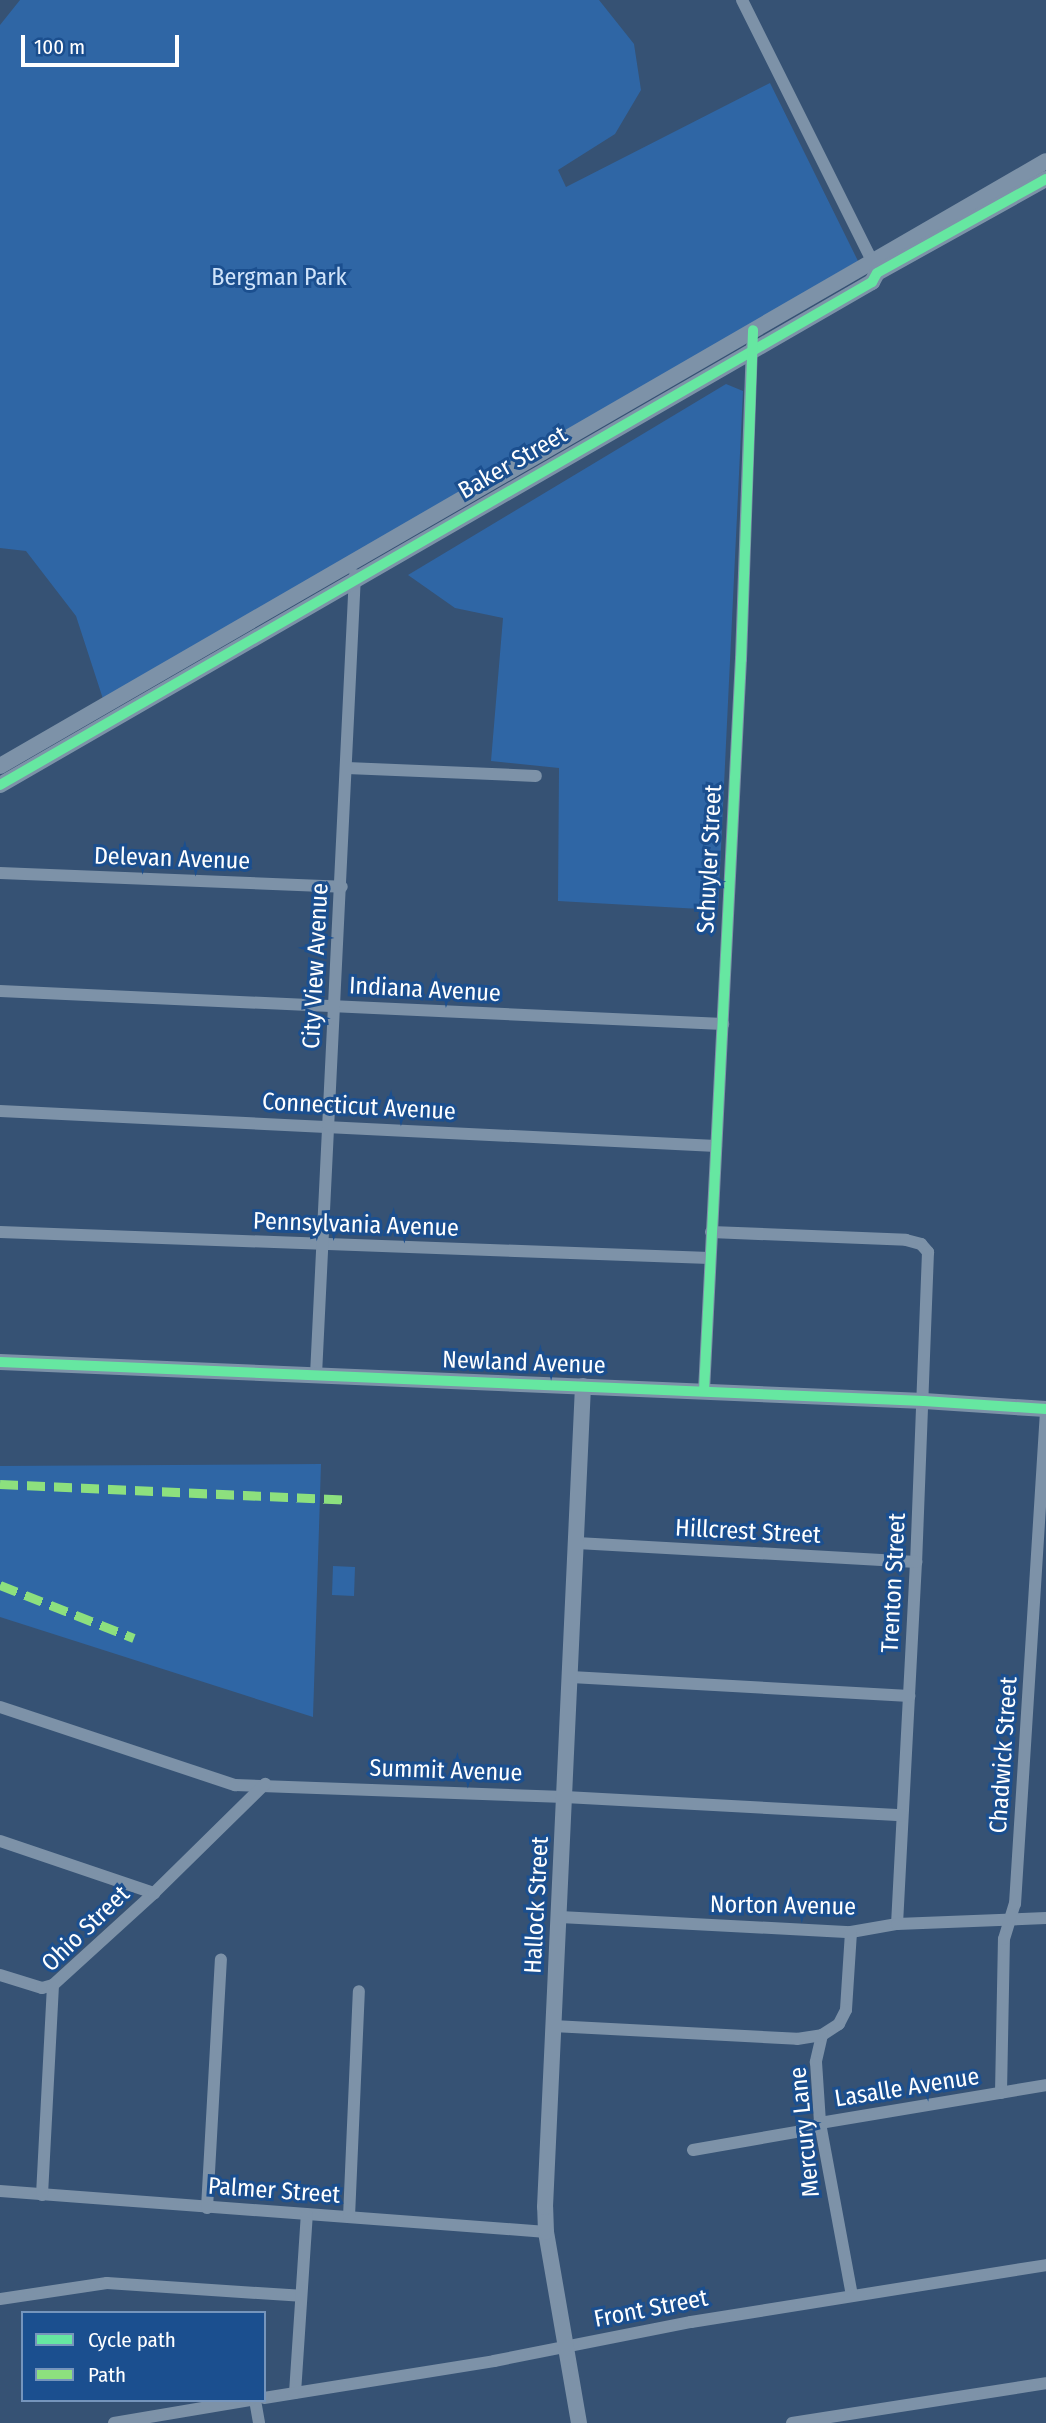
<!DOCTYPE html>
<style>
body{margin:0}
#map{position:relative;width:1046px;height:2423px;overflow:hidden;background:#365274;font-family:"Fira Sans Condensed",sans-serif}
div>[style]{position:absolute}
[style*='--x']{left:calc(var(--x)*1px);top:calc(var(--y)*1px);width:calc(var(--w)*1px);rotate:calc(var(--a)*1deg)}
.green>*{inset:0;background:#2f66a5}
.minor>*{height:12px;margin:-6px;padding:0 6px;transform-origin:6px;border-radius:6px;background:#7d92a8}
.tertiary>*{height:16px;margin:-8px;padding:0 8px;transform-origin:8px;border-radius:8px;background:#7d92a8}
.quiet>*{height:9px;margin-top:-4.5px;transform-origin:0;background:repeating-linear-gradient(90deg,#8de07e 0 18px,transparent 0 27px)}
.cycleway>*{height:10px;margin:-5px;padding:0 5px;transform-origin:5px;border-radius:5px;background:#66e7a1}
span{translate:-50% -50%;white-space:nowrap;text-align:center;line-height:1.15;-webkit-text-stroke:6px #1b4f8f;paint-order:stroke}
.park-label{font-size:24px;color:#cfe3fa}
.street-label{font-size:24px;color:#fff}
.legend{position:absolute;left:21px;top:2311px;width:245px;height:91px;box-sizing:border-box;background:#1b4f8f;border:2px solid #7695bc;margin:0;padding:9px 12px;list-style:none;font-size:21px;color:#fff}
.legend li{display:flex;align-items:center;gap:14px;height:35px}
.legend b{width:35px;border:2px solid #7695bc}
.scale{position:absolute;left:21px;top:35px;width:158px;height:32px;box-sizing:border-box;border:4px solid #fff;border-top:0;padding-left:9px;font-size:21px;line-height:24px;white-space:nowrap;color:#fff;-webkit-text-stroke:5px #1b4f8f;paint-order:stroke}
</style>
<div id="map">
<div class="green">
<i style="clip-path:polygon(20px 0,599px 0,634px 44px,641px 90px,615px 134px,558px 170px,566px 187px,770px 83px,858px 261px,104px 702px,76px 616px,26px 551px,0 548px,0 25px)"></i>
<i style="clip-path:polygon(726px 384px,743px 391px,718px 910px,558px 901px,559px 768px,491px 761px,503px 618px,455px 608px,408px 575px)"></i>
<i style="clip-path:polygon(321px 1464px,313px 1717px,0 1617px,0 1466px)"></i>
<i style="clip-path:polygon(333px 1566px,355px 1567px,354px 1596px,332px 1595px)"></i>
</div>
<div class="minor">
<i style="--x:742;--y:0;--w:301;--a:63.5"></i>
<i style="--x:347;--y:768;--w:189;--a:2.4"></i>
<i style="--x:0;--y:873;--w:342;--a:2.3"></i>
<i style="--x:0;--y:991;--w:724;--a:2.61"></i>
<i style="--x:0;--y:1111;--w:717;--a:2.8"></i>
<i style="--x:0;--y:1232;--w:710;--a:2.1"></i>
<i style="--x:711;--y:1232;--w:195;--a:2.3"></i>
<i style="--x:906;--y:1240;--w:16;--a:15"></i>
<i style="--x:921;--y:1244;--w:11;--a:49"></i>
<i style="--x:928;--y:1252;--w:310;--a:92.2"></i>
<i style="--x:916;--y:1562;--w:362;--a:93"></i>
<i style="--x:316;--y:1375;--w:801;--a:-87.21"></i>
<i style="--x:704;--y:1391;--w:733;--a:-87.11"></i>
<i style="--x:741;--y:659;--w:313;--a:-88"></i>
<i style="--x:577;--y:1543;--w:340;--a:3.2"></i>
<i style="--x:571;--y:1677;--w:339;--a:3.2"></i>
<i style="--x:0;--y:1707;--w:248;--a:18.4"></i>
<i style="--x:235;--y:1785;--w:330;--a:2.1"></i>
<i style="--x:565;--y:1797;--w:337;--a:3.1"></i>
<i style="--x:0;--y:1841;--w:163;--a:18.7"></i>
<i style="--x:560;--y:1917;--w:291;--a:3"></i>
<i style="--x:851;--y:1932;--w:47;--a:-9.9"></i>
<i style="--x:897;--y:1924;--w:149;--a:-2.3"></i>
<i style="--x:851;--y:1932;--w:78;--a:93.7"></i>
<i style="--x:846;--y:2010;--w:16;--a:117"></i>
<i style="--x:839;--y:2024;--w:20;--a:147"></i>
<i style="--x:822;--y:2035;--w:28;--a:103"></i>
<i style="--x:816;--y:2062;--w:61;--a:86.2"></i>
<i style="--x:820;--y:2123;--w:175;--a:79.5"></i>
<i style="--x:0;--y:1975;--w:44;--a:17.2"></i>
<i style="--x:42;--y:1988;--w:11;--a:-15"></i>
<i style="--x:553;--y:2026;--w:244;--a:3"></i>
<i style="--x:797;--y:2039;--w:25;--a:-9"></i>
<i style="--x:1001;--y:2093;--w:154;--a:-88.9"></i>
<i style="--x:1004;--y:1939;--w:37;--a:-73"></i>
<i style="--x:1015;--y:1904;--w:488;--a:-86.4"></i>
<i style="--x:693;--y:2150;--w:117;--a:-9.9"></i>
<i style="--x:808;--y:2130;--w:14;--a:-30"></i>
<i style="--x:820;--y:2123;--w:229;--a:-9.5"></i>
<i style="--x:0;--y:2191;--w:548;--a:4.29"></i>
<i style="--x:42;--y:2195;--w:210;--a:-87"></i>
<i style="--x:53;--y:1985;--w:137;--a:-42.3"></i>
<i style="--x:154;--y:1893;--w:156;--a:-44.5"></i>
<i style="--x:207;--y:2208;--w:249;--a:-86.8"></i>
<i style="--x:349;--y:2217;--w:226;--a:-87.5"></i>
<i style="--x:0;--y:2299;--w:108;--a:-8.5"></i>
<i style="--x:107;--y:2283;--w:194;--a:3.8"></i>
<i style="--x:295;--y:2393;--w:179;--a:-86.2"></i>
<i style="--x:264;--y:2398;--w:233;--a:-9.1"></i>
<i style="--x:494;--y:2361;--w:201;--a:-11.2"></i>
<i style="--x:691;--y:2322;--w:360;--a:-9.1"></i>
<i style="--x:255;--y:2400;--w:23;--a:80"></i>
<i style="--x:114;--y:2423;--w:138;--a:-9.6"></i>
<i style="--x:792;--y:2423;--w:257;--a:-8.9"></i>
</div>
<div class="tertiary">
<i style="--x:0;--y:766;--w:1208;--a:-30.04"></i>
<i style="--x:0;--y:785;--w:1007;--a:-29.98"></i>
<i style="--x:872;--y:282;--w:10;--a:-61"></i>
<i style="--x:877;--y:273;--w:193;--a:-29.1"></i>
<i style="--x:0;--y:1362;--w:925;--a:2.42"></i>
<i style="--x:924;--y:1401;--w:122;--a:3.8"></i>
<i style="--x:579;--y:2423;--w:194;--a:-99.8"></i>
<i style="--x:546;--y:2232;--w:25;--a:-92"></i>
<i style="--x:545;--y:2207;--w:822;--a:-87.35"></i>
</div>
<div class="quiet">
<i style="--x:0;--y:1484;--w:349;--a:2.6"></i>
<i style="--x:0;--y:1585;--w:144;--a:21.6"></i>
</div>
<div class="cycleway">
<i style="--x:0;--y:785;--w:1007;--a:-29.98"></i>
<i style="--x:872;--y:282;--w:10;--a:-61"></i>
<i style="--x:877;--y:273;--w:193;--a:-29.1"></i>
<i style="--x:0;--y:1362;--w:925;--a:2.42"></i>
<i style="--x:924;--y:1401;--w:122;--a:3.8"></i>
<i style="--x:704;--y:1391;--w:733;--a:-87.11"></i>
<i style="--x:741;--y:659;--w:329;--a:-87.9"></i>
</div>
<div class="park-label">
<span style="left:279px;top:278px">Bergman Park</span>
</div>
<div class="street-label">
<span style="left:513px;top:463px;rotate:-30deg">Baker Street</span>
<span style="left:172px;top:859px;rotate:2deg">Delevan Avenue</span>
<span style="left:710px;top:859px;rotate:-87deg">Schuyler Street</span>
<span style="left:316px;top:966px;rotate:-87deg">City View Avenue</span>
<span style="left:425px;top:990px;rotate:3deg">Indiana Avenue</span>
<span style="left:359px;top:1107px;rotate:3deg">Connecticut Avenue</span>
<span style="left:356px;top:1225px;rotate:2deg">Pennsylvania Avenue</span>
<span style="left:524px;top:1363px;rotate:2deg">Newland Avenue</span>
<span style="left:748px;top:1532px;rotate:3deg">Hillcrest Street</span>
<span style="left:894px;top:1583px;rotate:-87deg">Trenton Street</span>
<span style="left:1004px;top:1755px;rotate:-86deg">Chadwick Street</span>
<span style="left:446px;top:1771px;rotate:2deg">Summit Avenue</span>
<span style="left:537px;top:1905px;rotate:-87deg">Hallock Street</span>
<span style="left:783px;top:1906px;rotate:1deg">Norton Avenue</span>
<span style="left:86px;top:1929px;rotate:-44deg">Ohio Street</span>
<span style="left:907px;top:2088px;rotate:-9deg">Lasalle Avenue</span>
<span style="left:805px;top:2132px;rotate:-96deg">Mercury Lane</span>
<span style="left:274px;top:2191px;rotate:4deg">Palmer Street</span>
<span style="left:651px;top:2309px;rotate:-11deg">Front Street</span>
</div>
<ul class="legend">
<li><b style="height:9px;background:#66e7a1"></b>Cycle path</li>
<li><b style="height:9px;background:#8de07e"></b>Path</li>
</ul>
<div class="scale">100 m</div>
</div>
